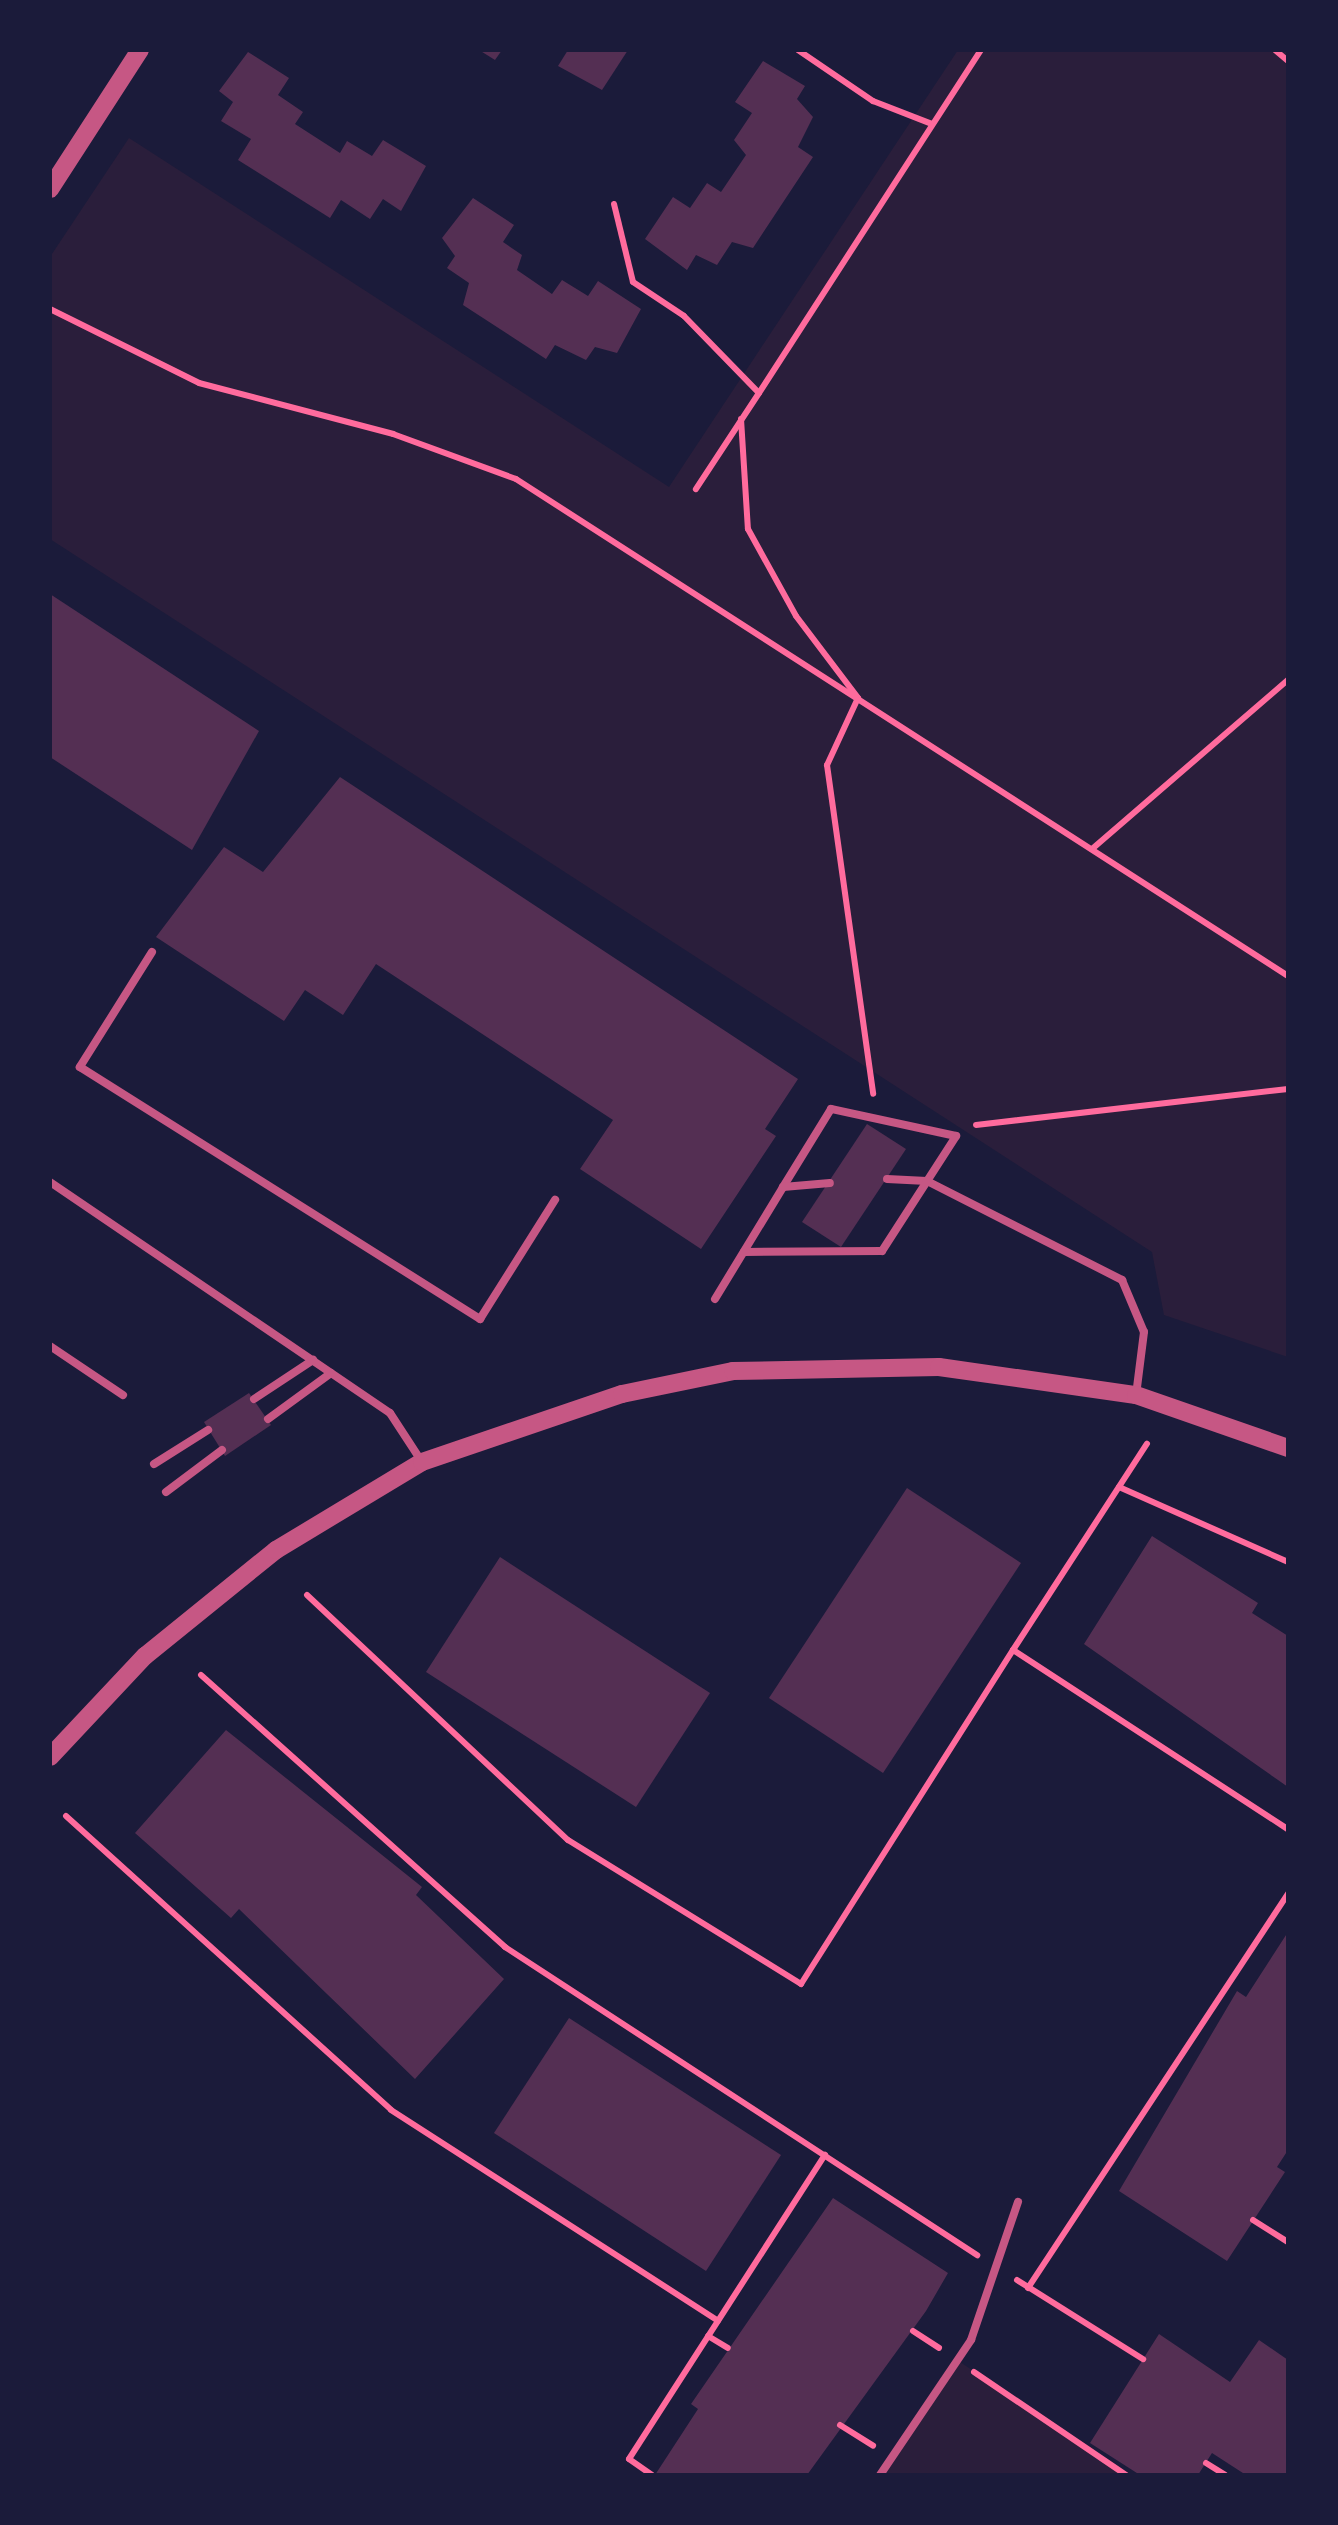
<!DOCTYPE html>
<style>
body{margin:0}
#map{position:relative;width:1338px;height:2525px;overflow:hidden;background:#1b1b3a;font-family:Merriweather,serif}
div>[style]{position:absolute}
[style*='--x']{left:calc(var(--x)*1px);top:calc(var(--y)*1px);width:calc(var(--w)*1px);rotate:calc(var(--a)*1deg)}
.green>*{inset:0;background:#2a1e3b}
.building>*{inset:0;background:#542f53}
.path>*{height:6px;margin:-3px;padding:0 3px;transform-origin:3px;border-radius:3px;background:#ff6b9d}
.service>*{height:8px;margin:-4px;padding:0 4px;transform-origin:4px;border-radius:4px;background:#c65784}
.tertiary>*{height:18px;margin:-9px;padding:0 9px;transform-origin:9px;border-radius:9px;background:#c65784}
span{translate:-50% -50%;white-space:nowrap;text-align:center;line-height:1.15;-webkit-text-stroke:10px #1b1b3a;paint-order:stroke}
.frame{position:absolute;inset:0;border:52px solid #1b1b3a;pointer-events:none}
</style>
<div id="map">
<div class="green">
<i style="clip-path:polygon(958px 50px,1288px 50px,1288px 1357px,1164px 1315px,1152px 1252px,50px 539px,50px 257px,129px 138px,669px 487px)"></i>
<i style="clip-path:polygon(957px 2360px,1129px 2475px,880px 2475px)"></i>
</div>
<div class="building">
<i style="clip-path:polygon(479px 50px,502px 50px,495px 60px)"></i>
<i style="clip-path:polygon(568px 50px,628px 50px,602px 90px,558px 66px)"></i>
<i style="clip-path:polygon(248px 52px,289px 78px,278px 95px,303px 112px,295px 124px,340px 153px,347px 141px,372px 156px,383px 140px,426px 166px,401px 211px,383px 199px,370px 219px,341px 200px,330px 218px,238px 160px,251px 139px,221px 121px,233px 102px,219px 91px)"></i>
<i style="clip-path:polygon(763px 61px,805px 86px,797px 99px,813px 117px,798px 147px,813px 157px,753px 248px,732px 242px,717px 265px,696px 255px,687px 270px,645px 239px,673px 197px,690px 208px,707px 183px,721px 192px,746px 155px,734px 140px,752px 113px,735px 102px)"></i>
<i style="clip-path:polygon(473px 198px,514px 225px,503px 242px,522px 255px,517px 270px,552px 294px,562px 280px,588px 296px,598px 281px,641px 309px,617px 353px,595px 347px,586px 360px,555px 345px,546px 359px,463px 305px,469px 283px,447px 268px,455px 256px,442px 238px)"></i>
<i style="clip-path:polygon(50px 594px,259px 731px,192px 850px,50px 757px)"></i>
<i style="clip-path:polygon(340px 777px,798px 1079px,765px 1129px,776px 1136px,701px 1249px,580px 1169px,613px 1120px,376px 964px,343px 1015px,305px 990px,284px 1021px,156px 937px,224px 847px,263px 872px)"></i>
<i style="clip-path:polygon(867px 1124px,906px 1149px,841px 1247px,802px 1222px)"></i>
<i style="clip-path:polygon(249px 1393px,271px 1425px,225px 1456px,204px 1422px)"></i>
<i style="clip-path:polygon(907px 1488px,1021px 1563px,883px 1773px,769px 1698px)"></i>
<i style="clip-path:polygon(1152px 1536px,1258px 1603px,1252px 1613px,1288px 1636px,1288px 1787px,1084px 1644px)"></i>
<i style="clip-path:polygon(500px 1557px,710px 1693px,636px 1807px,426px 1672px)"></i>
<i style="clip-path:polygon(226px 1730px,422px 1887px,416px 1895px,504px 1979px,415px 2079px,239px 1909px,231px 1918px,135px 1833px)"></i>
<i style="clip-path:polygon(1288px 1932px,1288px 2150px,1277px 2167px,1285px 2172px,1227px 2261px,1119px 2191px,1237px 1991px,1246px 1997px)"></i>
<i style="clip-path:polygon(569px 2018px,781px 2155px,706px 2271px,494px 2133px)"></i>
<i style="clip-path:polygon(833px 2198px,948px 2273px,926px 2311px,807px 2475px,655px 2475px,698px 2409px,691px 2404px)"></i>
<i style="clip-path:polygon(1159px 2334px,1230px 2382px,1259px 2340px,1288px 2360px,1288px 2475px,1246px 2475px,1212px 2453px,1198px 2475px,1140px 2475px,1090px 2443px)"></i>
</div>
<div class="path">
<i style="--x:798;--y:50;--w:91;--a:34.2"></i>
<i style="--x:873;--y:101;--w:63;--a:21.3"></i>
<i style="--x:1275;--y:50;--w:17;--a:40"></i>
<i style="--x:614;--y:204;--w:80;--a:76.3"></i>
<i style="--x:633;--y:282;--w:61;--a:33.7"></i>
<i style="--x:684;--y:316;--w:107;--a:45.8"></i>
<i style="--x:759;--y:393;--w:115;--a:123.3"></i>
<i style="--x:50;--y:309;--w:166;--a:26.4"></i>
<i style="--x:199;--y:383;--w:201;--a:14.7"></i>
<i style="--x:393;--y:434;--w:131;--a:20.1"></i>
<i style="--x:516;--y:479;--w:918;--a:32.77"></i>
<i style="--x:759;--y:393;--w:409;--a:-57.1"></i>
<i style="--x:741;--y:419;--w:110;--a:86.4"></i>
<i style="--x:748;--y:529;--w:99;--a:61.1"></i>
<i style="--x:796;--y:616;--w:103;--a:52.9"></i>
<i style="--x:858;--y:698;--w:74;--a:114.8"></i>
<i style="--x:827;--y:765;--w:332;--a:82"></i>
<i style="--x:1092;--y:849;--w:259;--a:-40.8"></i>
<i style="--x:976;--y:1125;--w:314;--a:-6.6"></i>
<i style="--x:1119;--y:1487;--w:185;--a:23.9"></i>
<i style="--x:307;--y:1595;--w:358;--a:43.2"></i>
<i style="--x:568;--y:1840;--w:274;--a:31.7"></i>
<i style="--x:801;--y:1984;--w:396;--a:-57.6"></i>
<i style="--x:1013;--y:1650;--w:328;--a:33.1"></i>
<i style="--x:1013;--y:1650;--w:246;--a:-57"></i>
<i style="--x:201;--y:1675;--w:408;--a:41.8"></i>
<i style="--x:505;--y:1947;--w:564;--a:33.13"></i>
<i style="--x:66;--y:1816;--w:438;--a:42.1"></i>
<i style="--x:391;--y:2110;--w:389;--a:32.8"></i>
<i style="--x:1253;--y:2220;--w:41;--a:32.2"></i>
<i style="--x:1017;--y:2280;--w:149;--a:32.1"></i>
<i style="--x:1028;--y:2288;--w:473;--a:-56.6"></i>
<i style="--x:913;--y:2331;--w:31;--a:33"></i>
<i style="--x:708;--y:2336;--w:23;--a:31"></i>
<i style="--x:974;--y:2372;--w:184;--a:34.1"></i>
<i style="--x:840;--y:2425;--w:39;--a:32"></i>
<i style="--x:1206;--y:2463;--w:22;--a:32"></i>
<i style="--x:652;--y:2475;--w:28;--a:-145"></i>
<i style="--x:629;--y:2459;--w:362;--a:-57.2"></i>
</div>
<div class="service">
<i style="--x:152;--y:952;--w:136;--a:122.1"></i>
<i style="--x:80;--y:1067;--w:473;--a:32.2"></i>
<i style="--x:480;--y:1319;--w:141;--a:-57.8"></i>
<i style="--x:887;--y:1179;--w:40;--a:2.9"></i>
<i style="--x:927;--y:1181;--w:219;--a:26.9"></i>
<i style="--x:1122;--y:1280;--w:56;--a:67.1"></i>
<i style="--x:1144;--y:1332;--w:64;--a:97.2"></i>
<i style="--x:50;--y:1182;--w:411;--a:34.2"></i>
<i style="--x:390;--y:1413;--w:59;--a:56.9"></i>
<i style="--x:744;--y:1252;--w:138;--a:-0.4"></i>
<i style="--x:882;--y:1251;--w:137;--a:-57.2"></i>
<i style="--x:956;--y:1136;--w:128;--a:-167.8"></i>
<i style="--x:831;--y:1109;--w:92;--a:121.6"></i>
<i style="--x:715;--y:1299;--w:131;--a:-58.7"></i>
<i style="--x:783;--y:1187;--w:47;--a:-4.9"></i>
<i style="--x:50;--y:1346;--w:88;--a:33.9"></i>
<i style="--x:254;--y:1399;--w:71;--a:-33.5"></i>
<i style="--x:268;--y:1419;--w:78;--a:-36.1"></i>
<i style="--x:154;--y:1464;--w:64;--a:-32.2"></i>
<i style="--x:166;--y:1492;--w:70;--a:-36.9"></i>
<i style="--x:880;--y:2475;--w:163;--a:-56"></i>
<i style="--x:971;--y:2340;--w:146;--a:-71.2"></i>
</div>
<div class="tertiary">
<i style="--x:50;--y:189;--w:166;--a:-57.1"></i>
<i style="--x:50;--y:1757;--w:139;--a:-46.8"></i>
<i style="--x:145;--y:1656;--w:169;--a:-39"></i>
<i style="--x:276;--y:1550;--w:170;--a:-31.1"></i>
<i style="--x:422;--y:1462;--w:211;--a:-18.8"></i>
<i style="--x:622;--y:1394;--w:113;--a:-11.7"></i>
<i style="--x:733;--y:1371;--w:206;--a:-1.1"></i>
<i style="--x:939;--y:1367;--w:199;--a:8.1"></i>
<i style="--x:1136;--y:1395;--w:161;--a:19.2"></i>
</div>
<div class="frame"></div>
</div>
